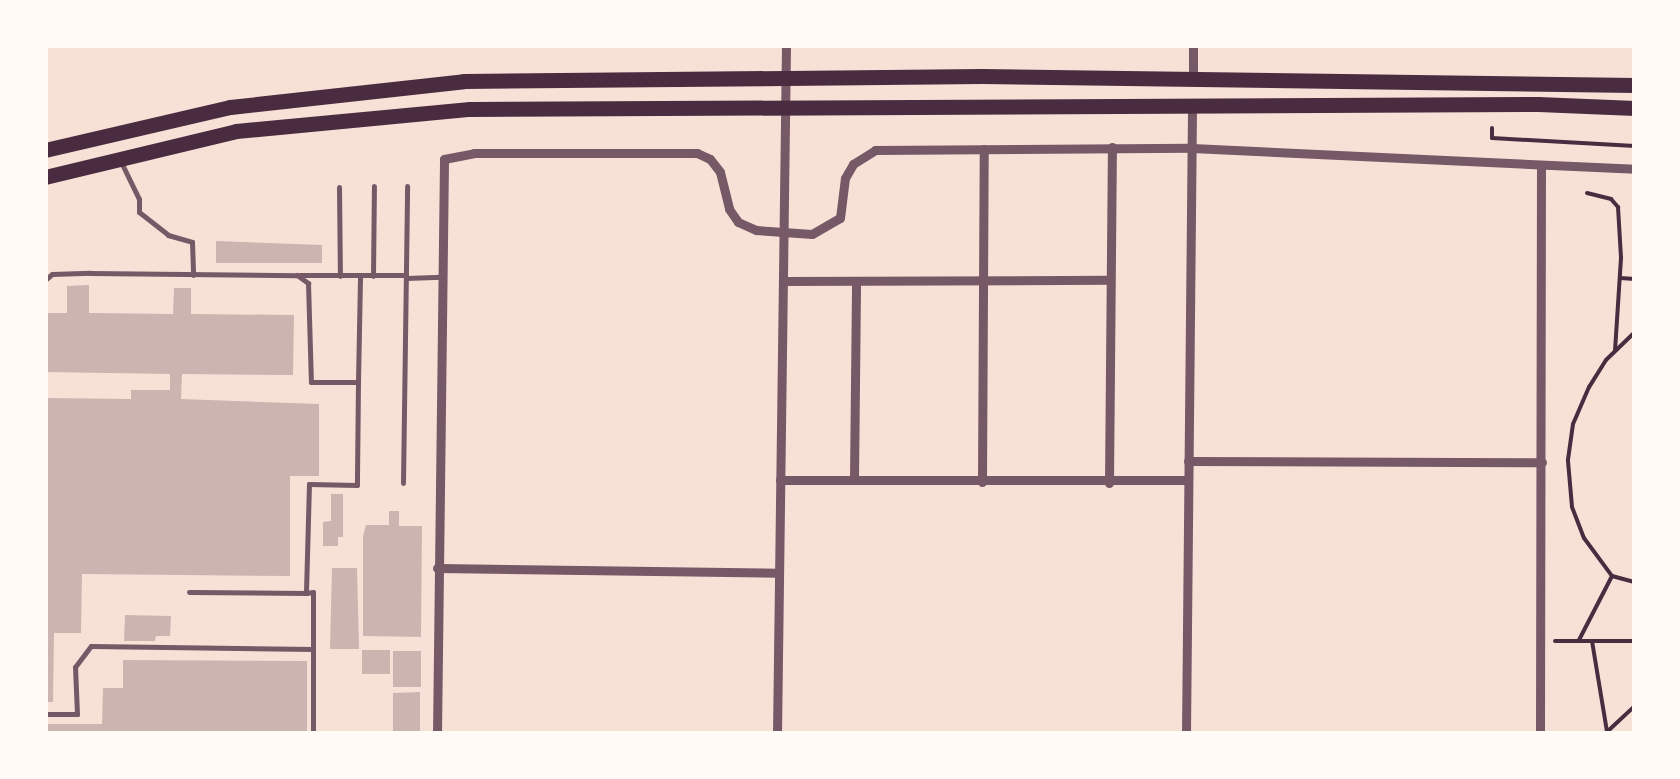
<!DOCTYPE html>
<style>
body{margin:0}
#map{position:relative;width:1680px;height:779px;overflow:hidden;background:#f7e1d7;font-family:Lora,serif}
div>[style]{position:absolute}
[style*='--x']{left:calc(var(--x)*1px);top:calc(var(--y)*1px);width:calc(var(--w)*1px);rotate:calc(var(--a)*1deg)}
.building>*{inset:0;background:#ccb4b1}
.path>*{height:4px;margin:-2px;padding:0 2px;transform-origin:2px;border-radius:2px;background:#4a2c40}
.service>*{height:5px;margin:-2.5px;padding:0 2.5px;transform-origin:2.5px;border-radius:2.5px;background:#755966}
.minor>*{height:9px;margin:-4.5px;padding:0 4.5px;transform-origin:4.5px;border-radius:4.5px;background:#755966}
.trunk>*{height:15px;margin:-7.5px;padding:0 7.5px;transform-origin:7.5px;border-radius:7.5px;background:#4a2c40}
span{translate:-50% -50%;white-space:nowrap;text-align:center;line-height:1.15;-webkit-text-stroke:9px #fffaf5;paint-order:stroke}
.frame{position:absolute;inset:0;border:48px solid #fffaf5;pointer-events:none}
</style>
<div id="map">
<div class="building">
<i style="clip-path:polygon(216px 241px,322px 245px,322px 263px,216px 263px)"></i>
<i style="clip-path:polygon(89px 285px,89px 313px,173px 314px,174px 288px,191px 288px,191px 314px,294px 315px,293px 375px,182px 374px,181px 399px,319px 404px,319px 476px,290px 476px,290px 576px,82px 574px,81px 633px,54px 633px,53px 702px,45px 702px,45px 398px,131px 399px,131px 390px,170px 390px,170px 374px,45px 372px,45px 313px,67px 313px,67px 286px)"></i>
<i style="clip-path:polygon(331px 494px,343px 494px,343px 537px,338px 537px,338px 546px,323px 546px,323px 522px,331px 521px)"></i>
<i style="clip-path:polygon(389px 511px,399px 511px,399px 526px,422px 526px,421px 637px,363px 636px,363px 536px,366px 525px,389px 525px)"></i>
<i style="clip-path:polygon(332px 568px,357px 568px,359px 649px,330px 649px)"></i>
<i style="clip-path:polygon(125px 615px,171px 616px,170px 636px,156px 636px,155px 641px,124px 641px)"></i>
<i style="clip-path:polygon(362px 650px,390px 650px,390px 674px,362px 674px)"></i>
<i style="clip-path:polygon(393px 651px,421px 651px,421px 687px,393px 687px)"></i>
<i style="clip-path:polygon(123px 660px,307px 661px,307px 734px,45px 734px,45px 724px,102px 724px,103px 688px,123px 688px)"></i>
<i style="clip-path:polygon(420px 692px,420px 734px,393px 734px,393px 693px)"></i>
</div>
<div class="path">
<i style="--x:1492;--y:128;--w:10;--a:90"></i>
<i style="--x:1492;--y:138;--w:143;--a:3.2"></i>
<i style="--x:1587;--y:193;--w:25;--a:14"></i>
<i style="--x:1611;--y:199;--w:11;--a:49"></i>
<i style="--x:1618;--y:207;--w:51;--a:86.6"></i>
<i style="--x:1621;--y:258;--w:92;--a:93.7"></i>
<i style="--x:1620;--y:278;--w:15;--a:4"></i>
<i style="--x:1635;--y:332;--w:40;--a:136"></i>
<i style="--x:1606;--y:360;--w:32;--a:122"></i>
<i style="--x:1589;--y:387;--w:40;--a:113.4"></i>
<i style="--x:1573;--y:424;--w:37;--a:98"></i>
<i style="--x:1568;--y:461;--w:46;--a:85"></i>
<i style="--x:1572;--y:507;--w:33;--a:69"></i>
<i style="--x:1584;--y:538;--w:47;--a:53.6"></i>
<i style="--x:1612;--y:576;--w:24;--a:15"></i>
<i style="--x:1579;--y:640;--w:72;--a:-62.7"></i>
<i style="--x:1555;--y:641;--w:80;--a:0"></i>
<i style="--x:1592;--y:641;--w:92;--a:80.6"></i>
<i style="--x:1609;--y:730;--w:35;--a:-43"></i>
</div>
<div class="service">
<i style="--x:121;--y:162;--w:41;--a:64.1"></i>
<i style="--x:139;--y:199;--w:13;--a:90"></i>
<i style="--x:139;--y:212;--w:37;--a:38"></i>
<i style="--x:168;--y:235;--w:25;--a:16"></i>
<i style="--x:192;--y:242;--w:33;--a:88"></i>
<i style="--x:339;--y:187;--w:89;--a:89.4"></i>
<i style="--x:300;--y:275;--w:106;--a:0"></i>
<i style="--x:373;--y:276;--w:90;--a:-89.4"></i>
<i style="--x:406;--y:278;--w:36;--a:-2"></i>
<i style="--x:45;--y:280;--w:9;--a:-41"></i>
<i style="--x:52;--y:274;--w:38;--a:-2"></i>
<i style="--x:90;--y:273;--w:207;--a:0.6"></i>
<i style="--x:297;--y:275;--w:14;--a:36"></i>
<i style="--x:308;--y:283;--w:99;--a:88.3"></i>
<i style="--x:311;--y:382;--w:47;--a:0"></i>
<i style="--x:358;--y:382;--w:103;--a:90.6"></i>
<i style="--x:357;--y:485;--w:48;--a:-178.8"></i>
<i style="--x:309;--y:484;--w:109;--a:91.6"></i>
<i style="--x:306;--y:593;--w:7;--a:-8"></i>
<i style="--x:313;--y:592;--w:142;--a:90"></i>
<i style="--x:358;--y:382;--w:106;--a:-88.9"></i>
<i style="--x:403;--y:483;--w:297;--a:-89.2"></i>
<i style="--x:189;--y:592;--w:117;--a:0.5"></i>
<i style="--x:45;--y:714;--w:32;--a:0"></i>
<i style="--x:77;--y:714;--w:47;--a:-92.4"></i>
<i style="--x:75;--y:667;--w:26;--a:-53"></i>
<i style="--x:91;--y:646;--w:222;--a:0.8"></i>
</div>
<div class="minor">
<i style="--x:1193;--y:79;--w:34;--a:-90"></i>
<i style="--x:783;--y:281;--w:326;--a:-0.2"></i>
<i style="--x:1188;--y:461;--w:354;--a:0.2"></i>
<i style="--x:854;--y:479;--w:198;--a:-89.4"></i>
<i style="--x:780;--y:480;--w:407;--a:0"></i>
<i style="--x:982;--y:482;--w:333;--a:-89.7"></i>
<i style="--x:1109;--y:483;--w:336;--a:-89.5"></i>
<i style="--x:437;--y:568;--w:342;--a:0.8"></i>
<i style="--x:437;--y:734;--w:575;--a:-89.3"></i>
<i style="--x:444;--y:159;--w:31;--a:-11"></i>
<i style="--x:474;--y:153;--w:223;--a:0"></i>
<i style="--x:697;--y:153;--w:14;--a:25"></i>
<i style="--x:710;--y:159;--w:16;--a:52"></i>
<i style="--x:720;--y:172;--w:38;--a:76"></i>
<i style="--x:729;--y:209;--w:16;--a:55"></i>
<i style="--x:738;--y:222;--w:20;--a:24"></i>
<i style="--x:756;--y:230;--w:56;--a:4.1"></i>
<i style="--x:812;--y:234;--w:32;--a:-30"></i>
<i style="--x:840;--y:218;--w:40;--a:-82.9"></i>
<i style="--x:845;--y:178;--w:16;--a:-60"></i>
<i style="--x:853;--y:164;--w:26;--a:-32"></i>
<i style="--x:875;--y:150;--w:317;--a:-0.4"></i>
<i style="--x:1192;--y:148;--w:443;--a:2.7"></i>
<i style="--x:777;--y:734;--w:689;--a:-89.25"></i>
<i style="--x:1186;--y:734;--w:628;--a:-89.45"></i>
<i style="--x:1540;--y:734;--w:567;--a:-89.9"></i>
</div>
<div class="trunk">
<i style="--x:45;--y:150;--w:190;--a:-13.1"></i>
<i style="--x:230;--y:107;--w:235;--a:-6.3"></i>
<i style="--x:464;--y:81;--w:518;--a:-0.55"></i>
<i style="--x:982;--y:76;--w:653;--a:0.79"></i>
<i style="--x:45;--y:177;--w:196;--a:-13.5"></i>
<i style="--x:236;--y:131;--w:235;--a:-5.4"></i>
<i style="--x:470;--y:109;--w:1068;--a:-0.27"></i>
<i style="--x:1538;--y:104;--w:97;--a:2.4"></i>
</div>
<div class="frame"></div>
</div>
